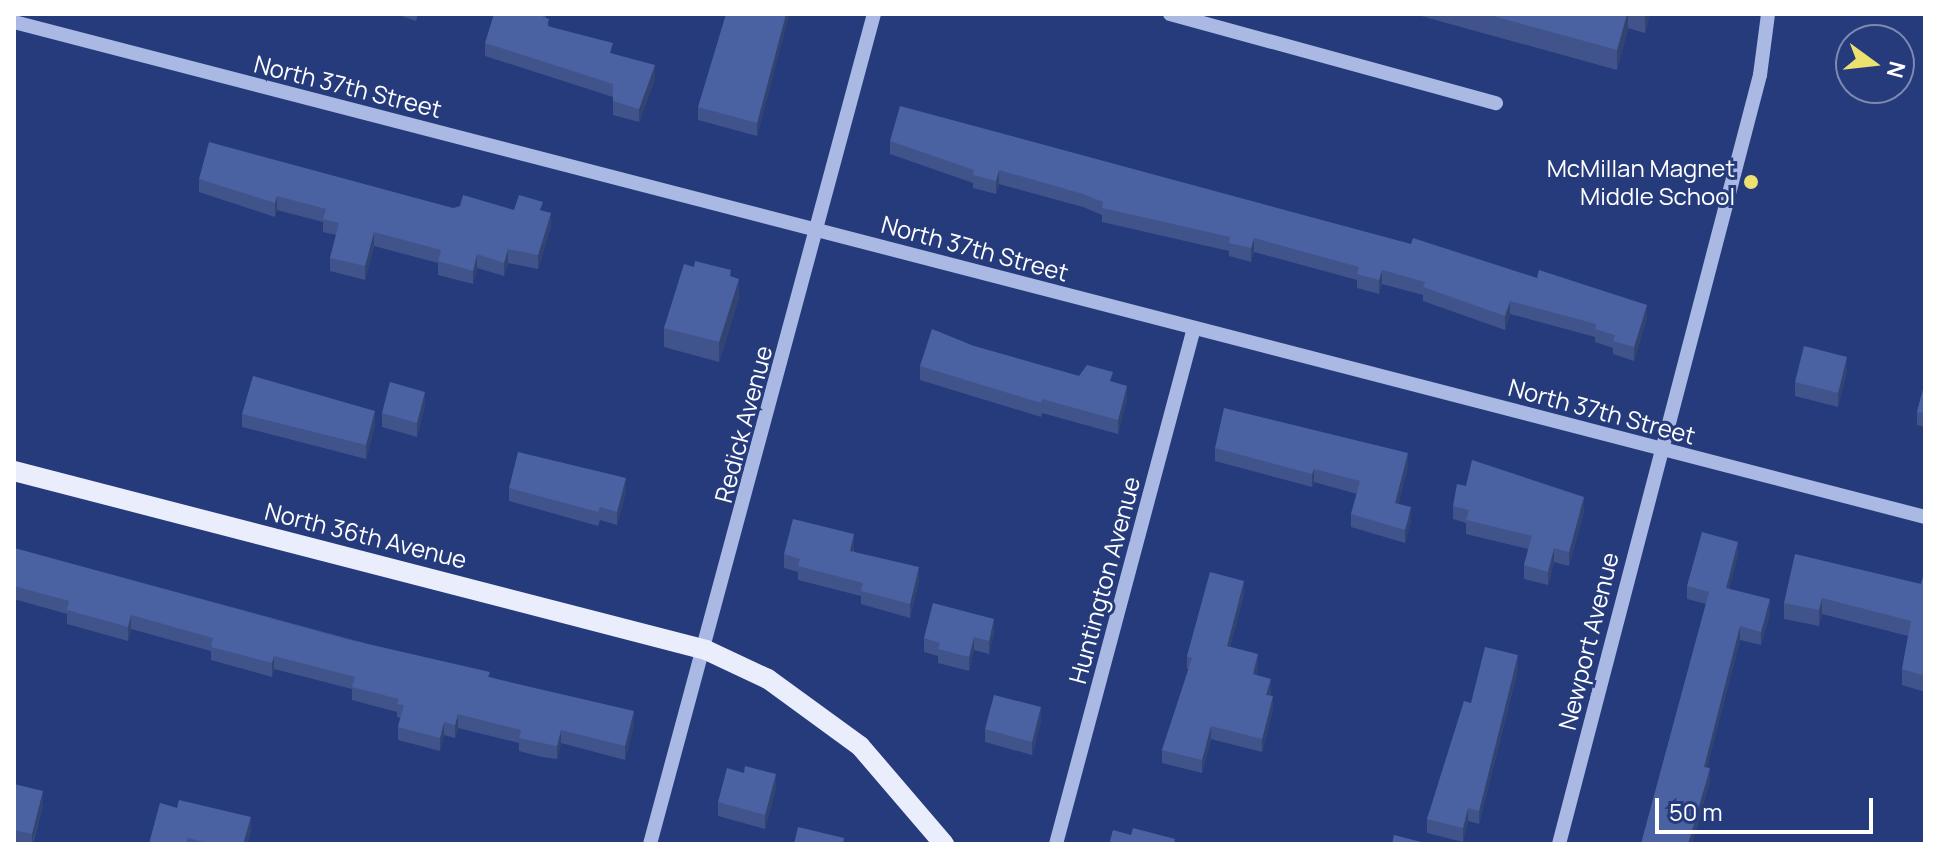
<!DOCTYPE html>
<style>
body{margin:0}
#map{position:relative;width:1939px;height:858px;overflow:hidden;background:#263b7b;font-family:Manrope,sans-serif}
div>[style]{position:absolute}
[style*='--x']{left:calc(var(--x)*1px);top:calc(var(--y)*1px);width:calc(var(--w)*1px);rotate:calc(var(--a)*1deg)}
.minor>*{height:14px;margin:-7px;padding:0 7px;transform-origin:7px;border-radius:7px;background:#aab9e4}
.major>*{height:20px;margin:-10px;padding:0 10px;transform-origin:10px;border-radius:10px;background:#eaedfc}
.wall>*{inset:0;background:#40538b}
.shaded-wall>*{inset:0;background:#344471}
.building>*{inset:0;background:#4a61a2}
.dots>*{width:22px;height:22px;translate:-50% -50%;box-sizing:border-box;border:4px solid #263b7b;border-radius:50%}
span{translate:-50% -50%;white-space:nowrap;text-align:center;line-height:1.15;-webkit-text-stroke:6px #263b7b;paint-order:stroke}
.street-label{font-size:24px;color:#fff}
.poi-label{font-size:24px;color:#fff}
.right{translate:-100% -50%;text-align:right}
.frame{position:absolute;inset:0;border:16px solid #fff;pointer-events:none}
.north{position:absolute;left:1835px;top:24px;width:80px;height:80px;box-sizing:border-box;background:#263b7b;border:2px solid #7d89b0;border-radius:50%;rotate:105deg;font-size:22px;font-weight:700;line-height:32px;text-align:center;color:#fff}
.north::after{content:'';display:block;margin:auto;width:28px;height:36px;background:#ede16f;clip-path:polygon(50% 0,100% 100%,50% 72%,0 100%)}
.scale{position:absolute;left:1655px;top:798px;width:218px;height:36px;box-sizing:border-box;border:4px solid #fff;border-top:0;padding-left:10px;font-size:24px;line-height:28px;white-space:nowrap;color:#fff;-webkit-text-stroke:6px #263b7b;paint-order:stroke}
</style>
<div id="map">
<div class="minor">
<i style="--x:1170;--y:14;--w:338;--a:15.3"></i>
<i style="--x:14;--y:22;--w:1974;--a:14.52"></i>
<i style="--x:650;--y:844;--w:860;--a:-74.9"></i>
<i style="--x:1056;--y:844;--w:534;--a:-75.03"></i>
<i style="--x:1559;--y:844;--w:795;--a:-75.35"></i>
<i style="--x:1760;--y:75;--w:62;--a:-82.5"></i>
</div>
<div class="major">
<i style="--x:14;--y:471;--w:715;--a:14.5"></i>
<i style="--x:706;--y:650;--w:68;--a:25.1"></i>
<i style="--x:768;--y:679;--w:114;--a:36.1"></i>
<i style="--x:860;--y:746;--w:129;--a:49.4"></i>
</div>
<div class="wall">
<i style="clip-path:polygon(396px 14px,418px 14px,416px 21px)"></i>
<i style="clip-path:polygon(546px 14px,546px 18px,549px 26px,613px 54px,655px 79px,639px 122px,613px 115px,613px 97px,485px 56px,485px 43px)"></i>
<i style="clip-path:polygon(789px 14px,757px 136px,698px 120px,698px 107px)"></i>
<i style="clip-path:polygon(1414px 14px,1650px 14px,1645px 33px,1628px 28px,1617px 70px)"></i>
<i style="clip-path:polygon(890px 141px,1647px 318px,1634px 361px,1613px 354px,1613px 348px,1595px 342px,1595px 337px,1510px 314px,1505px 330px,1423px 301px,1423px 295px,1382px 284px,1379px 294px,1357px 288px,1357px 280px,1254px 252px,1251px 262px,1229px 256px,1229px 251px,1102px 222px,1102px 215px,1083px 207px,999px 184px,996px 194px,973px 188px,973px 183px,890px 154px)"></i>
<i style="clip-path:polygon(199px 179px,453px 208px,543px 211px,551px 226px,538px 269px,508px 263px,504px 276px,477px 268px,473px 284px,438px 275px,438px 263px,374px 246px,365px 280px,330px 271px,330px 258px,336px 235px,323px 232px,323px 222px,277px 210px,275px 217px,199px 192px)"></i>
<i style="clip-path:polygon(731px 277px,739px 298px,719px 362px,664px 347px,664px 328px)"></i>
<i style="clip-path:polygon(974px 346px,1079px 376px,1113px 382px,1127px 399px,1118px 434px,1042px 413px,1041px 417px,920px 380px,920px 366px)"></i>
<i style="clip-path:polygon(1847px 371px,1838px 407px,1795px 396px,1795px 382px)"></i>
<i style="clip-path:polygon(1925px 382px,1925px 427px,1917px 425px,1917px 412px)"></i>
<i style="clip-path:polygon(425px 405px,417px 437px,382px 427px,382px 413px)"></i>
<i style="clip-path:polygon(242px 414px,375px 425px,366px 459px,242px 427px)"></i>
<i style="clip-path:polygon(1215px 448px,1408px 466px,1398px 504px,1411px 520px,1405px 543px,1351px 527px,1351px 514px,1357px 494px,1314px 482px,1312px 487px,1215px 461px)"></i>
<i style="clip-path:polygon(509px 488px,626px 491px,617px 525px,600px 520px,598px 526px,509px 501px)"></i>
<i style="clip-path:polygon(1453px 506px,1584px 511px,1569px 566px,1554px 562px,1548px 585px,1524px 579px,1524px 565px,1528px 549px,1466px 534px,1466px 523px,1453px 519px)"></i>
<i style="clip-path:polygon(14px 548px,490px 677px,634px 724px,625px 760px,561px 743px,557px 759px,542px 757px,519px 751px,519px 743px,458px 728px,455px 738px,444px 735px,440px 751px,398px 740px,398px 727px,400px 718px,397px 717px,397px 712px,352px 700px,352px 689px,274px 669px,272px 677px,211px 660px,211px 651px,131px 629px,128px 641px,67px 624px,67px 614px,14px 599px)"></i>
<i style="clip-path:polygon(854px 548px,854px 552px,919px 580px,910px 618px,861px 604px,861px 596px,798px 580px,798px 572px,784px 568px,784px 554px)"></i>
<i style="clip-path:polygon(1738px 555px,1729px 588px,1770px 613px,1761px 645px,1740px 640px,1707px 767px,1710px 781px,1692px 844px,1641px 844px,1706px 604px,1687px 599px,1687px 586px)"></i>
<i style="clip-path:polygon(1925px 577px,1925px 692px,1902px 685px,1902px 669px,1908px 636px,1822px 614px,1819px 626px,1784px 619px,1784px 603px,1921px 584px)"></i>
<i style="clip-path:polygon(1244px 594px,1230px 647px,1258px 667px,1256px 675px,1271px 691px,1270px 696px,1273px 709px,1262px 752px,1211px 739px,1202px 773px,1162px 763px,1162px 750px,1189px 669px,1187px 669px,1187px 656px)"></i>
<i style="clip-path:polygon(994px 632px,989px 654px,974px 650px,969px 671px,938px 663px,938px 656px,924px 652px,924px 638px)"></i>
<i style="clip-path:polygon(1518px 669px,1479px 824px,1468px 821px,1463px 842px,1427px 833px,1427px 819px,1471px 703px)"></i>
<i style="clip-path:polygon(1041px 721px,1032px 755px,985px 742px,985px 729px)"></i>
<i style="clip-path:polygon(14px 784px,43px 805px,33px 844px,14px 843px)"></i>
<i style="clip-path:polygon(776px 788px,765px 829px,718px 816px,718px 802px)"></i>
<i style="clip-path:polygon(160px 803px,251px 830px,247px 844px,149px 844px)"></i>
</div>
<div class="shaded-wall">
<i style="clip-path:polygon(786px 14px,789px 14px,789px 17px,757px 136px,757px 123px)"></i>
<i style="clip-path:polygon(1627px 14px,1628px 14px,1628px 28px,1617px 70px,1617px 50px)"></i>
<i style="clip-path:polygon(1645px 14px,1650px 14px,1645px 33px)"></i>
<i style="clip-path:polygon(655px 65px,655px 79px,639px 122px,639px 109px)"></i>
<i style="clip-path:polygon(999px 170px,999px 184px,996px 194px,996px 181px)"></i>
<i style="clip-path:polygon(277px 196px,277px 210px,275px 217px,275px 203px)"></i>
<i style="clip-path:polygon(551px 213px,551px 226px,538px 269px,538px 255px)"></i>
<i style="clip-path:polygon(374px 232px,374px 246px,365px 280px,365px 266px)"></i>
<i style="clip-path:polygon(1254px 238px,1254px 252px,1251px 262px,1251px 248px)"></i>
<i style="clip-path:polygon(508px 249px,508px 263px,504px 276px,504px 263px)"></i>
<i style="clip-path:polygon(477px 254px,477px 268px,473px 284px,473px 271px)"></i>
<i style="clip-path:polygon(1382px 270px,1382px 284px,1379px 294px,1379px 280px)"></i>
<i style="clip-path:polygon(739px 279px,739px 298px,719px 362px,719px 342px)"></i>
<i style="clip-path:polygon(1510px 301px,1510px 314px,1505px 330px,1505px 316px)"></i>
<i style="clip-path:polygon(1647px 305px,1647px 318px,1634px 361px,1634px 347px)"></i>
<i style="clip-path:polygon(1847px 357px,1847px 371px,1838px 407px,1838px 393px)"></i>
<i style="clip-path:polygon(1127px 386px,1127px 399px,1118px 434px,1118px 420px)"></i>
<i style="clip-path:polygon(425px 392px,425px 405px,417px 437px,417px 423px)"></i>
<i style="clip-path:polygon(375px 411px,375px 425px,366px 459px,366px 445px)"></i>
<i style="clip-path:polygon(1408px 453px,1408px 466px,1395px 516px,1395px 503px)"></i>
<i style="clip-path:polygon(1314px 469px,1314px 482px,1312px 487px,1312px 474px)"></i>
<i style="clip-path:polygon(626px 478px,626px 491px,617px 525px,617px 512px)"></i>
<i style="clip-path:polygon(1584px 497px,1584px 511px,1569px 566px,1569px 552px)"></i>
<i style="clip-path:polygon(1411px 507px,1411px 520px,1405px 543px,1405px 530px)"></i>
<i style="clip-path:polygon(854px 534px,854px 548px,850px 564px,850px 551px)"></i>
<i style="clip-path:polygon(1738px 542px,1738px 555px,1726px 601px,1726px 588px)"></i>
<i style="clip-path:polygon(1554px 548px,1554px 562px,1548px 585px,1548px 572px)"></i>
<i style="clip-path:polygon(919px 567px,919px 580px,910px 618px,910px 604px)"></i>
<i style="clip-path:polygon(1244px 581px,1244px 594px,1227px 659px,1227px 646px)"></i>
<i style="clip-path:polygon(1822px 598px,1822px 614px,1819px 626px,1819px 610px)"></i>
<i style="clip-path:polygon(1770px 599px,1770px 613px,1761px 645px,1761px 632px)"></i>
<i style="clip-path:polygon(131px 615px,131px 629px,128px 641px,128px 627px)"></i>
<i style="clip-path:polygon(994px 619px,994px 632px,989px 654px,989px 641px)"></i>
<i style="clip-path:polygon(1740px 626px,1740px 640px,1704px 780px,1704px 767px)"></i>
<i style="clip-path:polygon(974px 637px,974px 650px,969px 671px,969px 657px)"></i>
<i style="clip-path:polygon(1258px 654px,1258px 667px,1253px 687px,1253px 674px)"></i>
<i style="clip-path:polygon(1518px 655px,1518px 669px,1479px 824px,1479px 811px)"></i>
<i style="clip-path:polygon(274px 656px,274px 669px,272px 677px,272px 663px)"></i>
<i style="clip-path:polygon(1271px 679px,1271px 691px,1266px 708px,1266px 695px)"></i>
<i style="clip-path:polygon(1273px 696px,1273px 709px,1262px 752px,1262px 739px)"></i>
<i style="clip-path:polygon(1041px 707px,1041px 721px,1032px 755px,1032px 742px)"></i>
<i style="clip-path:polygon(634px 711px,634px 724px,625px 760px,625px 746px)"></i>
<i style="clip-path:polygon(458px 714px,458px 728px,455px 738px,455px 725px)"></i>
<i style="clip-path:polygon(444px 722px,444px 735px,440px 751px,440px 738px)"></i>
<i style="clip-path:polygon(1211px 726px,1211px 739px,1202px 773px,1202px 760px)"></i>
<i style="clip-path:polygon(561px 730px,561px 743px,557px 759px,557px 746px)"></i>
<i style="clip-path:polygon(1710px 768px,1710px 781px,1692px 844px,1688px 844px)"></i>
<i style="clip-path:polygon(776px 774px,776px 788px,765px 829px,765px 815px)"></i>
<i style="clip-path:polygon(43px 791px,43px 805px,32px 844px,32px 834px)"></i>
<i style="clip-path:polygon(1468px 808px,1468px 821px,1463px 842px,1463px 828px)"></i>
<i style="clip-path:polygon(251px 817px,251px 830px,247px 844px,243px 844px)"></i>
</div>
<div class="building">
<i style="clip-path:polygon(494px 14px,544px 14px,543px 17px,549px 19px,547px 26px,613px 43px,610px 53px,655px 65px,639px 109px,613px 101px,613px 84px,485px 43px)"></i>
<i style="clip-path:polygon(726px 14px,786px 14px,757px 123px,698px 107px)"></i>
<i style="clip-path:polygon(1486px 14px,1627px 14px,1617px 50px)"></i>
<i style="clip-path:polygon(900px 106px,1411px 244px,1413px 238px,1537px 278px,1539px 270px,1647px 305px,1634px 347px,1613px 341px,1615px 335px,1595px 329px,1596px 324px,1510px 301px,1505px 316px,1423px 287px,1425px 282px,1382px 270px,1379px 280px,1357px 274px,1359px 267px,1254px 238px,1251px 248px,1229px 243px,1230px 237px,1102px 208px,1103px 202px,1083px 194px,999px 170px,996px 181px,973px 175px,974px 170px,890px 141px)"></i>
<i style="clip-path:polygon(209px 142px,453px 208px,460px 206px,463px 195px,514px 210px,519px 195px,543px 202px,540px 210px,551px 213px,538px 255px,508px 249px,504px 263px,477px 254px,473px 271px,438px 261px,441px 250px,374px 232px,365px 266px,330px 258px,339px 223px,323px 219px,326px 209px,277px 196px,275px 203px,199px 179px)"></i>
<i style="clip-path:polygon(695px 261px,731px 270px,730px 276px,739px 279px,719px 342px,664px 328px,684px 264px,694px 267px)"></i>
<i style="clip-path:polygon(932px 329px,974px 346px,1079px 376px,1087px 365px,1113px 372px,1110px 381px,1127px 386px,1118px 420px,1042px 399px,1041px 403px,920px 366px)"></i>
<i style="clip-path:polygon(1804px 346px,1847px 357px,1838px 393px,1795px 382px)"></i>
<i style="clip-path:polygon(253px 376px,375px 411px,366px 445px,242px 414px)"></i>
<i style="clip-path:polygon(390px 382px,425px 392px,417px 423px,382px 413px)"></i>
<i style="clip-path:polygon(1925px 382px,1925px 413px,1917px 412px)"></i>
<i style="clip-path:polygon(1224px 408px,1408px 453px,1395px 503px,1411px 507px,1405px 530px,1351px 514px,1360px 481px,1314px 469px,1312px 474px,1215px 448px)"></i>
<i style="clip-path:polygon(518px 452px,626px 478px,617px 512px,600px 507px,598px 512px,509px 488px)"></i>
<i style="clip-path:polygon(1472px 460px,1584px 497px,1569px 552px,1554px 548px,1548px 572px,1524px 565px,1532px 536px,1466px 520px,1469px 510px,1453px 506px,1457px 484px,1466px 486px)"></i>
<i style="clip-path:polygon(793px 519px,854px 534px,850px 551px,919px 567px,910px 604px,861px 591px,863px 583px,798px 566px,800px 559px,784px 554px)"></i>
<i style="clip-path:polygon(1702px 532px,1738px 542px,1726px 588px,1770px 599px,1761px 632px,1740px 626px,1704px 767px,1710px 768px,1688px 844px,1641px 844px,1709px 592px,1687px 586px)"></i>
<i style="clip-path:polygon(14px 548px,346px 639px,490px 672px,488px 677px,634px 711px,625px 746px,561px 730px,557px 746px,542px 743px,519px 738px,521px 730px,458px 714px,455px 725px,444px 722px,440px 738px,398px 727px,404px 705px,397px 704px,399px 699px,352px 687px,355px 677px,274px 656px,272px 663px,211px 647px,213px 638px,131px 615px,128px 627px,67px 610px,69px 601px,14px 586px)"></i>
<i style="clip-path:polygon(1795px 554px,1921px 584px,1923px 576px,1925px 577px,1925px 676px,1902px 669px,1911px 621px,1822px 598px,1819px 610px,1784px 603px)"></i>
<i style="clip-path:polygon(1210px 572px,1244px 581px,1227px 646px,1258px 654px,1253px 674px,1271px 679px,1266px 695px,1273px 696px,1262px 739px,1211px 726px,1202px 760px,1162px 750px,1192px 658px,1187px 656px)"></i>
<i style="clip-path:polygon(933px 603px,994px 619px,989px 641px,974px 637px,969px 657px,938px 649px,940px 643px,924px 638px)"></i>
<i style="clip-path:polygon(1485px 647px,1518px 655px,1479px 811px,1468px 808px,1463px 828px,1427px 819px,1464px 701px,1471px 703px)"></i>
<i style="clip-path:polygon(994px 695px,1041px 707px,1032px 742px,985px 729px)"></i>
<i style="clip-path:polygon(745px 766px,776px 774px,765px 815px,718px 802px,727px 768px,744px 773px)"></i>
<i style="clip-path:polygon(14px 784px,43px 791px,32px 834px,14px 830px)"></i>
<i style="clip-path:polygon(179px 800px,251px 817px,243px 844px,211px 844px,188px 838px,186px 844px,149px 844px,160px 803px,177px 808px)"></i>
<i style="clip-path:polygon(798px 827px,844px 838px,843px 844px,794px 844px)"></i>
<i style="clip-path:polygon(1133px 828px,1175px 839px,1174px 844px,1109px 844px,1113px 830px,1131px 835px)"></i>
<i style="clip-path:polygon(1394px 835px,1425px 843px,1425px 844px,1392px 844px)"></i>
</div>
<div class="dots">
<i style="left:1751px;top:182px;background:#ede16f"></i>
</div>
<div class="street-label">
<span style="left:348px;top:86px;rotate:14deg">North 37th Street</span>
<span style="left:975px;top:248px;rotate:15deg">North 37th Street</span>
<span style="left:1602px;top:411px;rotate:15deg">North 37th Street</span>
<span style="left:743px;top:424px;rotate:-75deg">Redick Avenue</span>
<span style="left:366px;top:535px;rotate:14deg">North 36th Avenue</span>
<span style="left:1104px;top:580px;rotate:-75deg">Huntington Avenue</span>
<span style="left:1588px;top:641px;rotate:-76deg">Newport Avenue</span>
</div>
<div class="poi-label">
<span class="right" style="left:1735px;top:182px">McMillan Magnet<br>Middle School</span>
</div>
<div class="frame"></div>
<div class="north">N</div>
<div class="scale">50 m</div>
</div>
